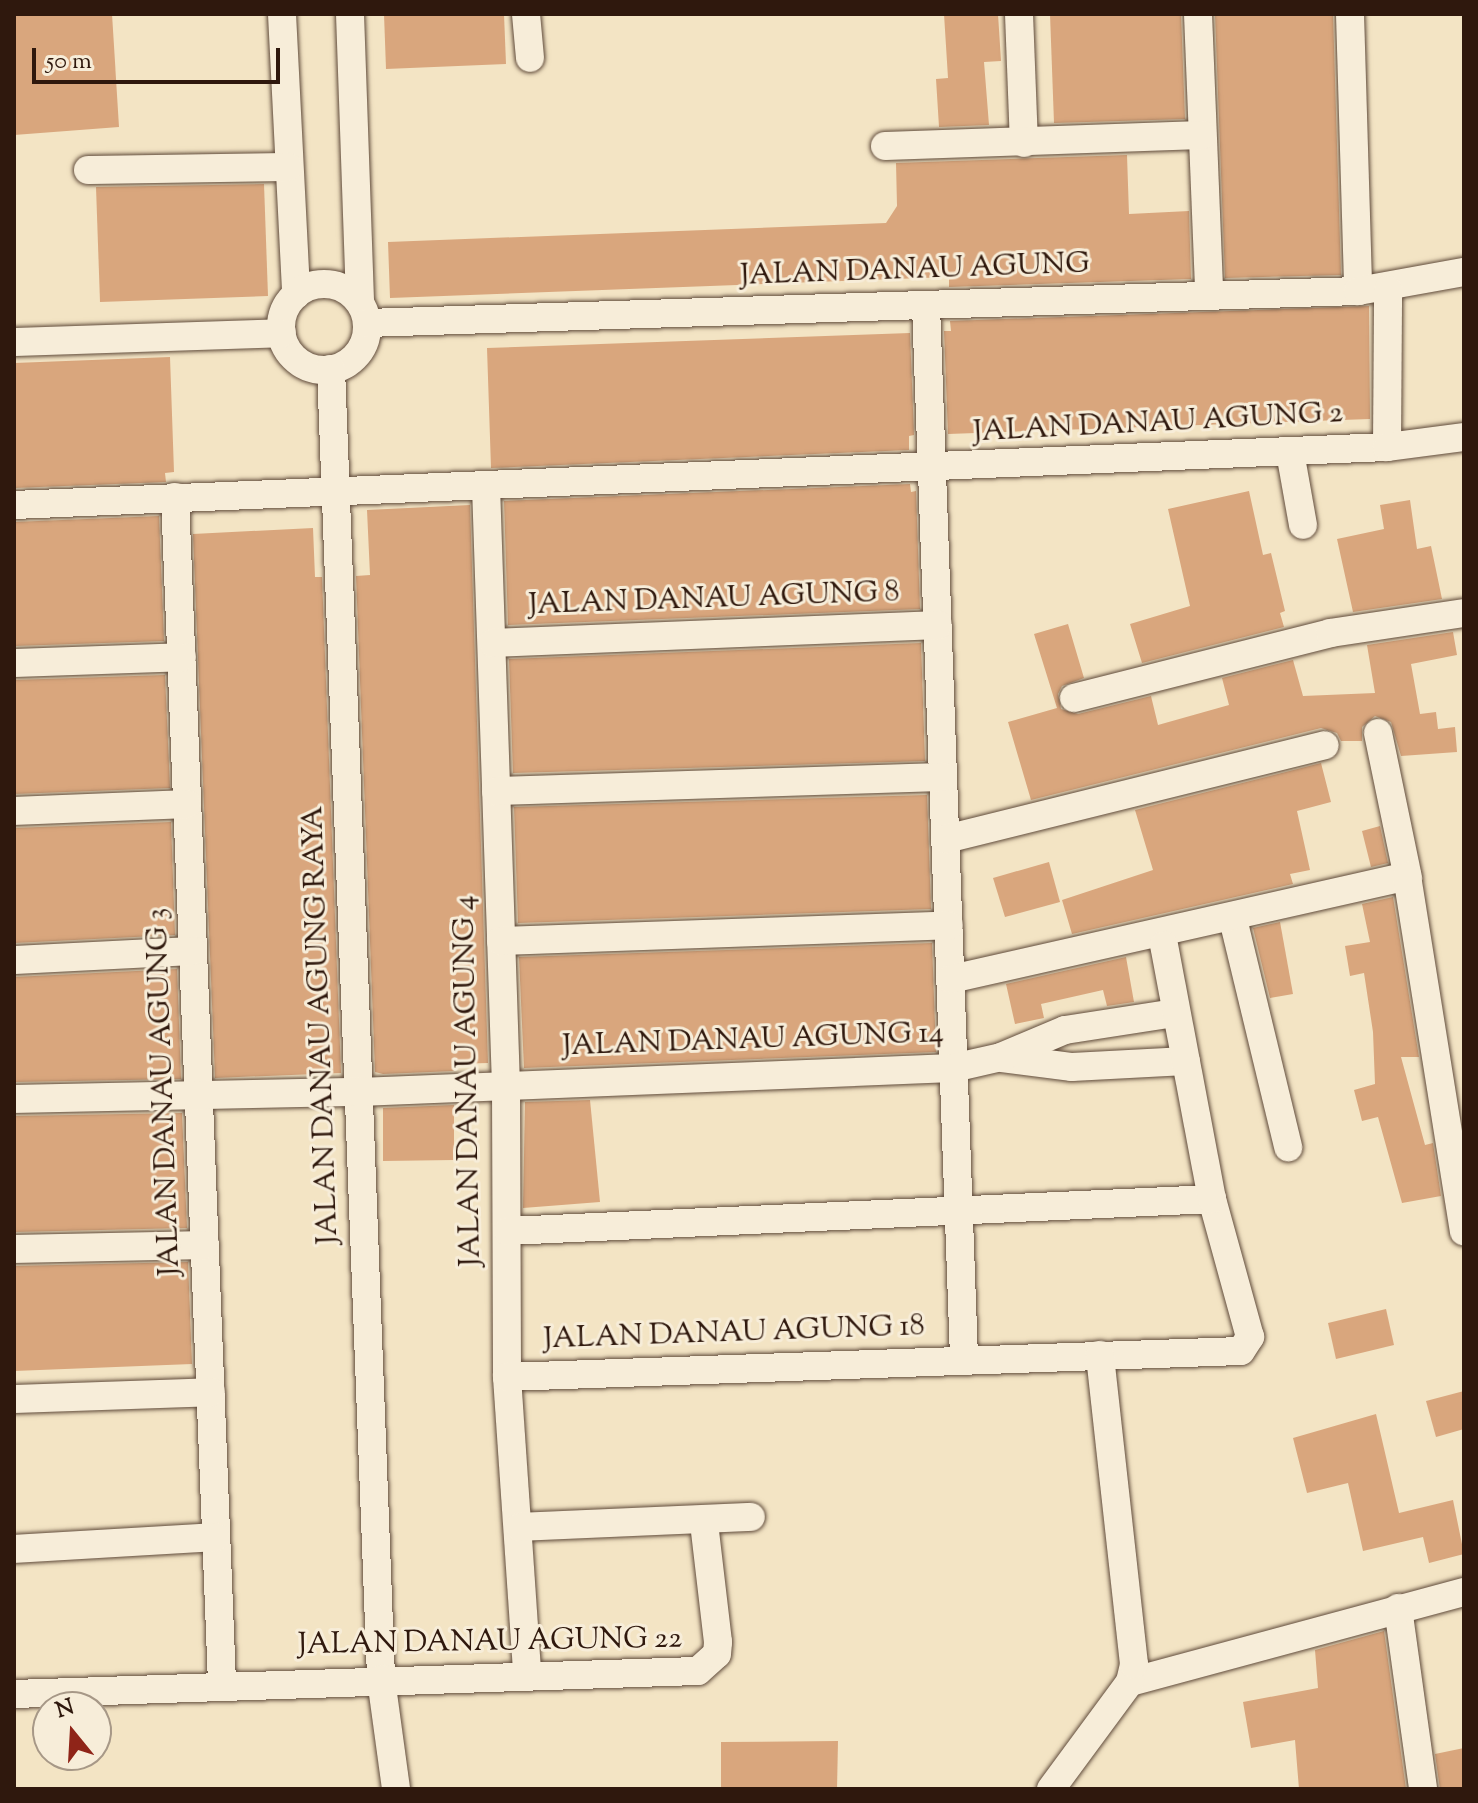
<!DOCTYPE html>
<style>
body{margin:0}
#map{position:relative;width:1478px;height:1803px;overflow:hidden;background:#f3e4c4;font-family:"Sorts Mill Goudy",serif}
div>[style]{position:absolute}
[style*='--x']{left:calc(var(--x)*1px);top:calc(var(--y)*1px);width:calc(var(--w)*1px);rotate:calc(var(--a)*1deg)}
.building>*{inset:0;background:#d9a67d}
.roads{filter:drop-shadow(0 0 2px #604b3b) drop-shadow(0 0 2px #604b3b)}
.street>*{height:28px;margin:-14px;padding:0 14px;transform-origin:14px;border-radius:14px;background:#f7edd9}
.street>.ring{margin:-14px;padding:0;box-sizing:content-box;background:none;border:28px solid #f7edd9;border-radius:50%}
span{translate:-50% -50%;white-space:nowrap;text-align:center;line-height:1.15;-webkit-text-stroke:6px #f7edd9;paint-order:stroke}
.street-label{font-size:30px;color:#2f180d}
.frame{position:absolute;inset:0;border:16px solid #2f180d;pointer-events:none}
.north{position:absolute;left:32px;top:1691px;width:80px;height:80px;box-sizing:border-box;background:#f7edd9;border:2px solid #a79887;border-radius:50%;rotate:342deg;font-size:22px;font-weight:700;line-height:32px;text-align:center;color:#2f180d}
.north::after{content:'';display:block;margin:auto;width:28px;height:36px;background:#8f2418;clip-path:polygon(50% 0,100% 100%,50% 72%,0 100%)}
.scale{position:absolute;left:32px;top:48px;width:248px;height:36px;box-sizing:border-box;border:4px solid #2f180d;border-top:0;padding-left:10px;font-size:24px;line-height:28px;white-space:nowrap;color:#2f180d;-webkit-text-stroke:6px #f7edd9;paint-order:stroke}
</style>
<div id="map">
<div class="building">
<i style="clip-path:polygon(14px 14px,112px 14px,119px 127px,14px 135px)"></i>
<i style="clip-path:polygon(384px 14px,504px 14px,506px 64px,386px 69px)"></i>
<i style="clip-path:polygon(944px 14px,998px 14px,1001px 61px,984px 62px,989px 125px,939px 127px,936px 79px,948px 78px)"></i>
<i style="clip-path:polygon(1050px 14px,1181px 14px,1185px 119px,1054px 123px)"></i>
<i style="clip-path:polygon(1215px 14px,1333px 14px,1341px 275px,1225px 278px)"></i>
<i style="clip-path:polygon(1127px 155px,1129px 214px,1189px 211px,1191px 279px,949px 287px,949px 277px,390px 298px,388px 242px,886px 223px,897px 206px,896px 163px)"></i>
<i style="clip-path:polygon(264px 184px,268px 296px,100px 302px,96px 187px)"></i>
<i style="clip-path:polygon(1369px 306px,1370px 419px,948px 434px,944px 331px,951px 331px,950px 321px)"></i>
<i style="clip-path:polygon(910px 333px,914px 435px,909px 436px,909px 450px,491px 468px,487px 348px)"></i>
<i style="clip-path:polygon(170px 357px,174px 472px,165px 473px,166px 482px,14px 488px,14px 363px)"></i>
<i style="clip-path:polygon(910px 484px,911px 492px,916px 491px,920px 609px,508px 625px,504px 501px)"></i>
<i style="clip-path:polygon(1249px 491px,1263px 555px,1271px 553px,1285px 611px,1280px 613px,1284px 627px,1142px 663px,1130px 624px,1190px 606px,1168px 509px)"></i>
<i style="clip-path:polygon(1410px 500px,1417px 549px,1431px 546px,1442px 599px,1353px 612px,1337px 539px,1384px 529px,1380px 505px)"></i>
<i style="clip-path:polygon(470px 505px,488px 1063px,453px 1064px,454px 1071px,383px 1074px,375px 1072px,356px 576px,370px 575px,367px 510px)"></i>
<i style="clip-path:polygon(159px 516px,164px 641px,14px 646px,14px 522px)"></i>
<i style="clip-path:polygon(313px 528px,315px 577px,322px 577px,341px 1073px,215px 1078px,193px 534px)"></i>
<i style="clip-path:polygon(1068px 624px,1084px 678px,1062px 686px,1058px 694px,1061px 709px,1078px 714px,1151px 696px,1158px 725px,1229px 705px,1222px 678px,1293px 660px,1303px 696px,1375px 693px,1367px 645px,1453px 632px,1457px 655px,1411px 664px,1420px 714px,1436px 712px,1438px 729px,1455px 727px,1457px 752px,1401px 756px,1391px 722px,1375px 716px,1362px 727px,1362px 741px,1341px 741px,1337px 733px,1321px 728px,1031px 800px,1008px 722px,1057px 708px,1034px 634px)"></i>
<i style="clip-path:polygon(921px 643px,925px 761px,513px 773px,509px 659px)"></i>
<i style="clip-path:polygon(165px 675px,170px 788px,14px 794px,14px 680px)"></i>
<i style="clip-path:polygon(1321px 763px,1331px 802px,1297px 811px,1310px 870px,1290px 874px,1293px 884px,1072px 934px,1062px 900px,1153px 870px,1135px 810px)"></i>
<i style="clip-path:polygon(927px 795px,931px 909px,518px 923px,514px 807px)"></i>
<i style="clip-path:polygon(171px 822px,175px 935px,14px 943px,14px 828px)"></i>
<i style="clip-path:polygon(1380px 826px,1388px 863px,1371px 867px,1362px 831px)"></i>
<i style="clip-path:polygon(1049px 862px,1060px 902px,1005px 917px,993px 878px)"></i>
<i style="clip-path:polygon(1393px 897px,1419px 1057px,1401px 1057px,1425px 1145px,1433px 1143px,1441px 1196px,1402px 1203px,1378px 1117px,1362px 1121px,1354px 1090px,1375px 1084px,1373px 1032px,1364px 973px,1350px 976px,1345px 946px,1370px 942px,1362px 904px)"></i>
<i style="clip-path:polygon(1280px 922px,1293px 994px,1270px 998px,1253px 928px)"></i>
<i style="clip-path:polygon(932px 943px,936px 1052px,524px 1068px,519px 957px)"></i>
<i style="clip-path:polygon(1126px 957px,1134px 1002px,1107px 1006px,1103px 990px,1041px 1004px,1044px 1018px,1015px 1024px,1006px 984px)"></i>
<i style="clip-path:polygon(177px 969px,181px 1079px,14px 1082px,14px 977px)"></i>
<i style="clip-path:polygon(590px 1100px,600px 1202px,523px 1208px,525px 1102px)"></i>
<i style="clip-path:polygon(454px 1105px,454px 1160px,383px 1161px,383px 1108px)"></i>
<i style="clip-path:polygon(182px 1113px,187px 1228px,14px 1232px,14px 1116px)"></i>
<i style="clip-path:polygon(188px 1262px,192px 1364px,14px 1371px,14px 1266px)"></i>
<i style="clip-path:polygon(1386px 1309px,1394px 1345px,1336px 1359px,1328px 1323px)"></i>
<i style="clip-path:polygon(1464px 1391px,1464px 1429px,1436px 1437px,1426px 1401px)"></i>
<i style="clip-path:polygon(1376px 1414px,1399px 1513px,1453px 1500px,1464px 1554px,1429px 1563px,1423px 1537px,1363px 1551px,1348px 1483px,1307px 1493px,1293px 1438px)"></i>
<i style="clip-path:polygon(1384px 1631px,1406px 1789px,1299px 1789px,1295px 1740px,1251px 1748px,1243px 1702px,1318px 1688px,1315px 1650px)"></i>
<i style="clip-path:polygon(838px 1741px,837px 1789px,721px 1789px,721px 1742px)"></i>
<i style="clip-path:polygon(1464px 1748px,1464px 1789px,1440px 1789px,1435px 1754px)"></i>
</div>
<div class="roads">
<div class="street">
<i style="--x:282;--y:14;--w:281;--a:87.1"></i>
<i style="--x:350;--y:14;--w:289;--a:88"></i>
<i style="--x:526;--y:14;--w:44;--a:84.8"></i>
<i style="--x:1019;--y:14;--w:129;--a:87.8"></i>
<i style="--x:1198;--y:14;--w:279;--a:87.7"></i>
<i style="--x:1350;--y:14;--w:277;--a:88.3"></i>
<i style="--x:885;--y:146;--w:317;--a:-2"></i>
<i style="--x:88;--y:170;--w:200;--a:-0.9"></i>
<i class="ring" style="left:281px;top:284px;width:58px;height:58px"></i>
<i style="--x:926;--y:306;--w:1054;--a:87.93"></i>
<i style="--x:367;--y:323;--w:992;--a:-1.85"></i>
<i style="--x:1358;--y:291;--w:108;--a:-10.2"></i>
<i style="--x:14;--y:342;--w:268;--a:-1.9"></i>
<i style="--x:331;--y:369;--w:1311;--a:87.81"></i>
<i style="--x:381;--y:1679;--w:111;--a:82.2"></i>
<i style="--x:1387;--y:447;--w:157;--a:-89.6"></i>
<i style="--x:1290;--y:452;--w:74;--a:79.9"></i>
<i style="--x:486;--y:486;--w:600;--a:88.09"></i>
<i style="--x:506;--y:1086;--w:291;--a:89.8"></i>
<i style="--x:507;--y:1377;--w:297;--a:86.1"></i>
<i style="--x:175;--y:497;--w:1188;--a:87.73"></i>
<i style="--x:14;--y:505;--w:1374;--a:-2.42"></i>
<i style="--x:1387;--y:447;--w:78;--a:-7.4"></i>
<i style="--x:493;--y:643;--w:445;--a:-2.3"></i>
<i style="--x:14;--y:663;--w:168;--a:-2"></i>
<i style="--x:1074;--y:698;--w:264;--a:-14.2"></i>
<i style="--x:1330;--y:633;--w:135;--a:-8.5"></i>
<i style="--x:1378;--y:733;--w:148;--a:78.3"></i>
<i style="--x:496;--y:791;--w:447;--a:-1.8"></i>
<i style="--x:14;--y:811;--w:173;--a:-2.3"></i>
<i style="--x:946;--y:839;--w:390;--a:-13.9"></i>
<i style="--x:1233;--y:919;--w:235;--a:76.4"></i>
<i style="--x:501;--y:941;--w:448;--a:-2"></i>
<i style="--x:14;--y:960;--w:179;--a:-2.9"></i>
<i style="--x:951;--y:979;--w:467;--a:-12.7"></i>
<i style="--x:1407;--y:876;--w:360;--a:80.9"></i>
<i style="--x:1002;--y:1058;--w:71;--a:7.3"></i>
<i style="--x:1072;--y:1067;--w:114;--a:-3"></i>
<i style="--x:14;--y:1099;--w:345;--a:-1.2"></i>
<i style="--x:359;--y:1092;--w:594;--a:-2.31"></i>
<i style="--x:953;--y:1068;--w:49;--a:-12.9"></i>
<i style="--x:1001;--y:1057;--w:69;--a:-22.9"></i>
<i style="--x:1065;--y:1030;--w:111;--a:-8.8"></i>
<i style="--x:508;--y:1231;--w:705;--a:-2.6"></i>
<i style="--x:14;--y:1249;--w:191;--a:-1.2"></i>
<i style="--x:507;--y:1377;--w:734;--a:-2.03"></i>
<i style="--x:1241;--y:1351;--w:17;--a:-57"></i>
<i style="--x:1250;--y:1337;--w:143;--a:-105.4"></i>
<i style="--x:1212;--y:1199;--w:258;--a:-100.7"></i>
<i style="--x:14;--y:1399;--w:197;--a:-2"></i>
<i style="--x:520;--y:1527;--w:231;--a:-2.5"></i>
<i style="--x:14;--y:1549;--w:202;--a:-3.4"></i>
<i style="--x:1398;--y:1608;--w:183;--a:82.1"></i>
<i style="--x:1130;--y:1682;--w:346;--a:-15.1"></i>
<i style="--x:14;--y:1694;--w:684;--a:-1.93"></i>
<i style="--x:698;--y:1671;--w:25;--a:-42"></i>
<i style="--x:717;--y:1654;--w:12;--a:-85"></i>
<i style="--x:718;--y:1642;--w:121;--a:-96.7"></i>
<i style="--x:1051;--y:1789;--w:133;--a:-53.6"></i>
<i style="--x:1130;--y:1682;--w:18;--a:-77"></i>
<i style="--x:1134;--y:1664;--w:311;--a:-96.3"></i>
</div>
</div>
<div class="street-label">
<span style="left:915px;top:271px;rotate:-2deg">JALAN DANAU AGUNG</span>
<span style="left:1158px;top:424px;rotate:-3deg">JALAN DANAU AGUNG 2</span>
<span style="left:714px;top:600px;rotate:-2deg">JALAN DANAU AGUNG 8</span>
<span style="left:322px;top:1025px;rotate:-92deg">JALAN DANAU AGUNG RAYA</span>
<span style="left:753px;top:1041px;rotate:-2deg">JALAN DANAU AGUNG 14</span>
<span style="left:469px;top:1081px;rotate:-91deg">JALAN DANAU AGUNG 4</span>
<span style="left:165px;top:1092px;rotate:-92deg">JALAN DANAU AGUNG 3</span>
<span style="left:734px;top:1334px;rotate:-2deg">JALAN DANAU AGUNG 18</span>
<span style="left:490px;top:1643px;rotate:-1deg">JALAN DANAU AGUNG 22</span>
</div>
<div class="frame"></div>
<div class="north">N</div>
<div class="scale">50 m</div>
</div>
